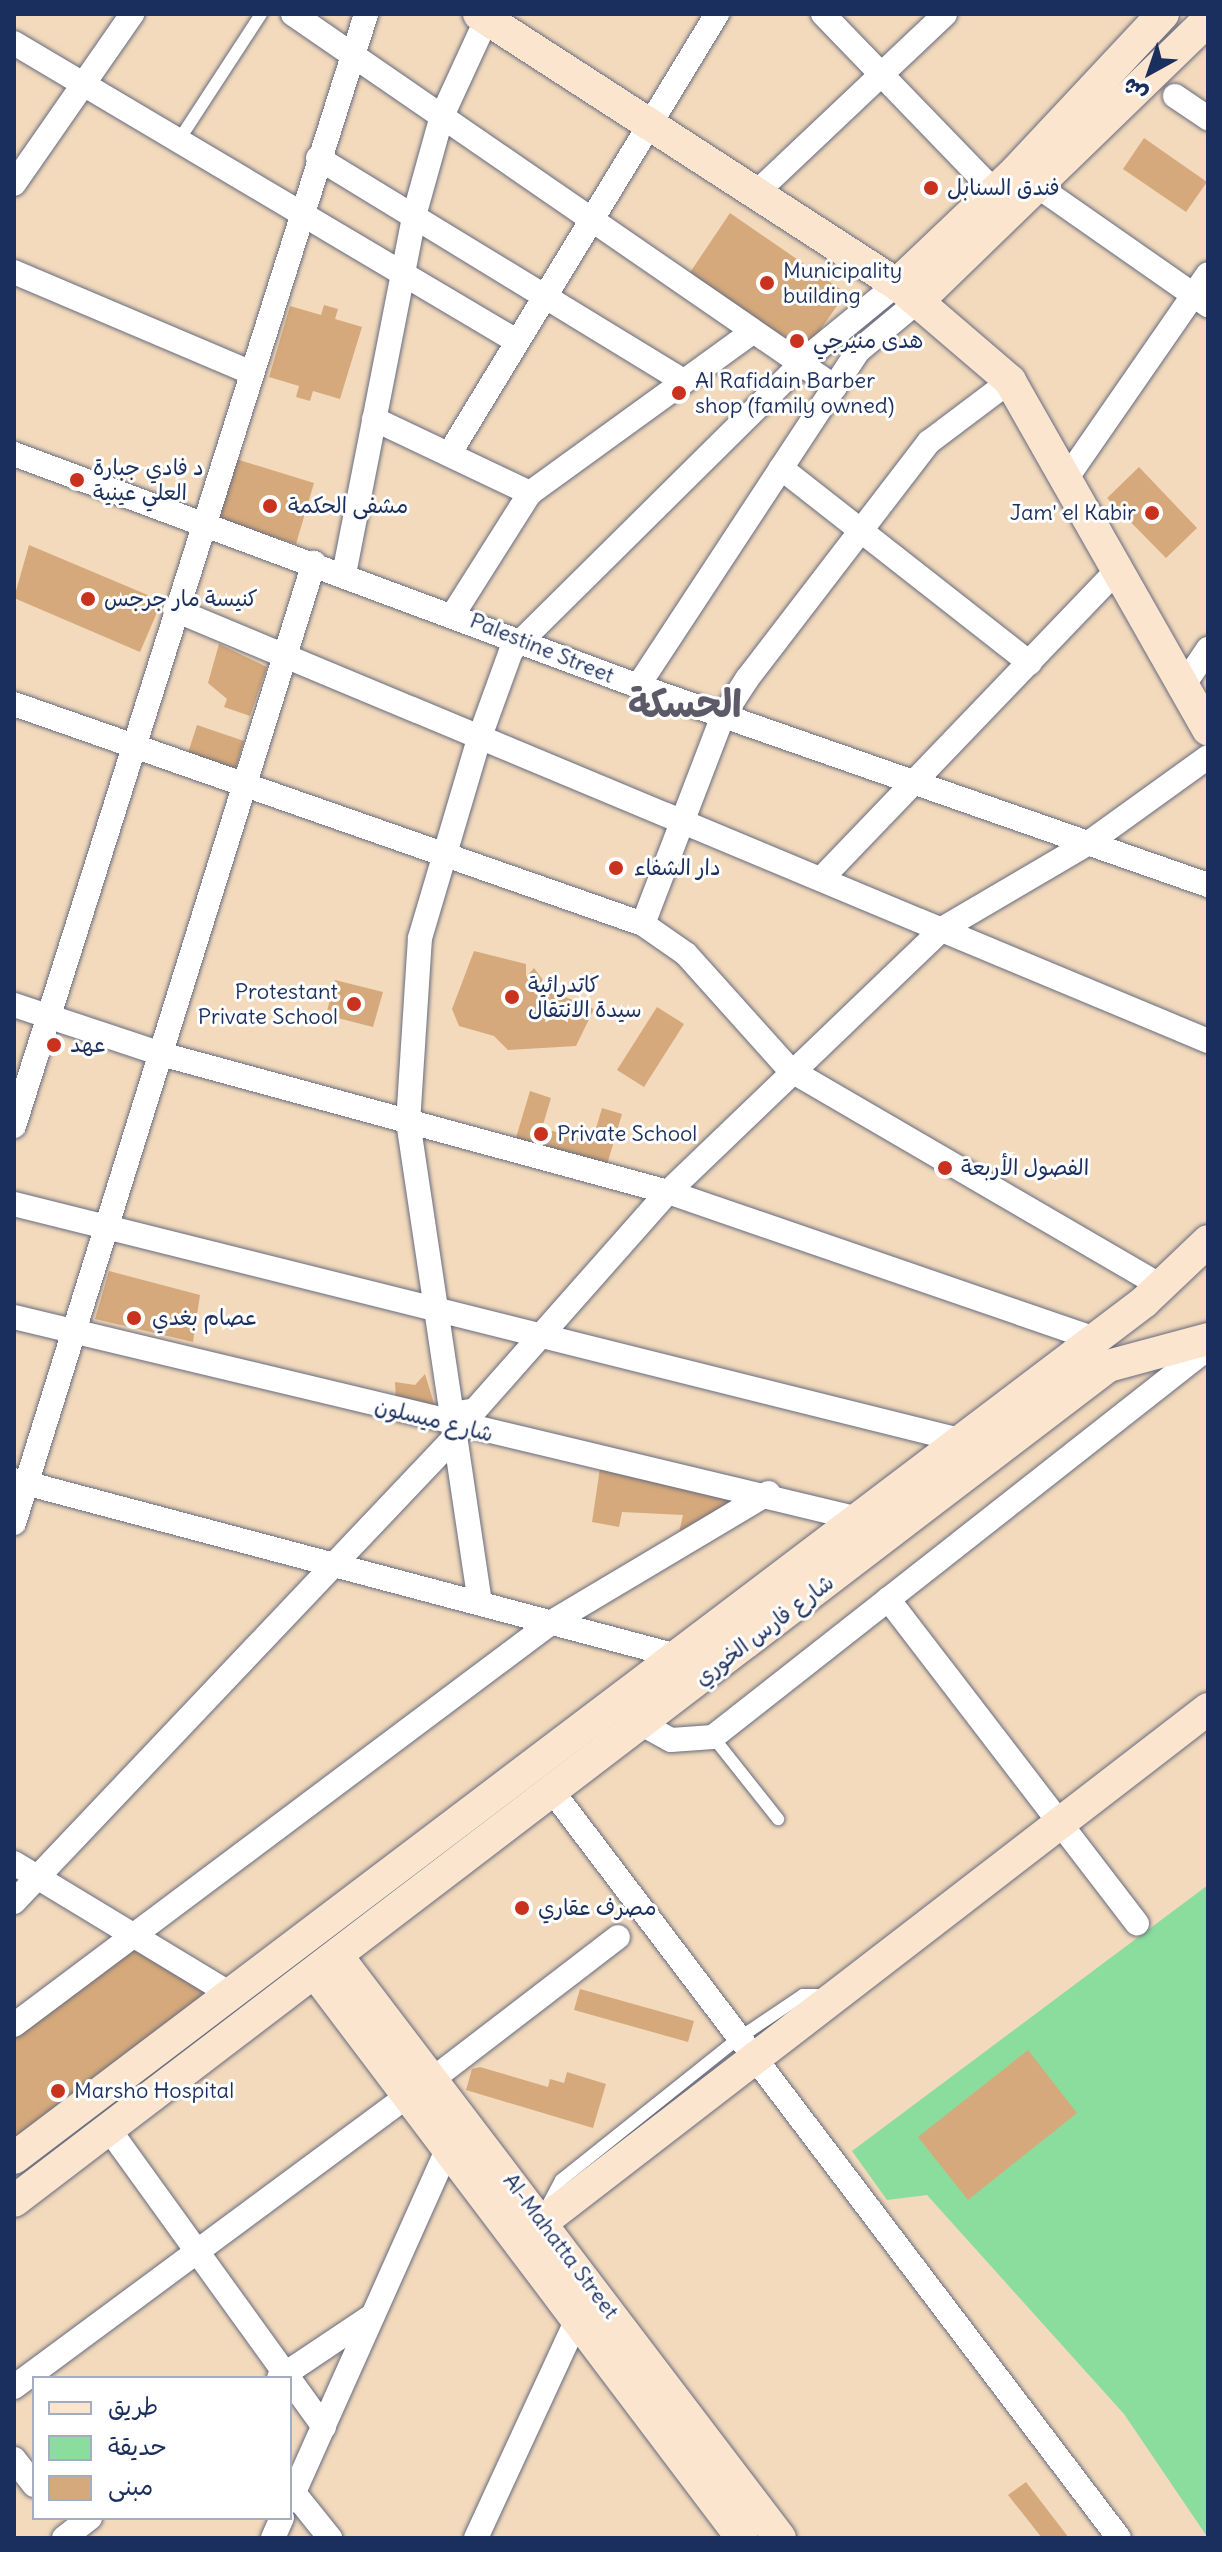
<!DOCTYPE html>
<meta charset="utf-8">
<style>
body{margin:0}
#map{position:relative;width:1222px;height:2552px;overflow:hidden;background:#f3dabc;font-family:Delius,"Playpen Sans Arabic",sans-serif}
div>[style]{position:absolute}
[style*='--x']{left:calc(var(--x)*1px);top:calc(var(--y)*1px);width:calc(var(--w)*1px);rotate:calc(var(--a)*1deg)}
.green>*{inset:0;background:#8bdd9d}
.building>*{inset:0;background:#d5a97b}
.roads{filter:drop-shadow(0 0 2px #676b7f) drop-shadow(0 0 2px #676b7f)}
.lane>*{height:12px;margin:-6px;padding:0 6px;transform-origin:6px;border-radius:6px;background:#fff}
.street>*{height:24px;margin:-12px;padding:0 12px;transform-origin:12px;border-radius:12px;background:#fff}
.secondary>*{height:32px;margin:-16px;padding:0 16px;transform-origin:16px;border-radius:16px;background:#fbe5cf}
.dots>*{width:22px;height:22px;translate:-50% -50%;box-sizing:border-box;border:4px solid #fff;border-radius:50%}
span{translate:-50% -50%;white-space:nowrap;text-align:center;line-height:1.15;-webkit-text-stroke:6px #fff;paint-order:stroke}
.poi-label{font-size:22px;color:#1b2f5e}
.left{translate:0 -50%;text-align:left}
.right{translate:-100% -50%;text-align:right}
.street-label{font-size:22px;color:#1b2f5e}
.town-label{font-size:38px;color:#5c5a68;font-weight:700}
.frame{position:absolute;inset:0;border:16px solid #1b2f5e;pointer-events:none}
.legend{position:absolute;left:32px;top:2376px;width:260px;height:144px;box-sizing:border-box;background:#fff;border:2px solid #a4acbf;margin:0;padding:10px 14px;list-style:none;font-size:24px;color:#1b2f5e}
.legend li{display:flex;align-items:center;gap:16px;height:40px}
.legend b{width:40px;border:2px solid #a4acbf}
.north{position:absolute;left:1110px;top:32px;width:80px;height:80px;-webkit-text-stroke:6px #fff;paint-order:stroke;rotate:220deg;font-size:22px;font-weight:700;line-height:32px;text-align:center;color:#1b2f5e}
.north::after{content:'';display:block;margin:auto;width:28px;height:36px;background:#1b2f5e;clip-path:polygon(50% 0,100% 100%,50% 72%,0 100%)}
</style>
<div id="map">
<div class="green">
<i style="clip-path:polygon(1208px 1885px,1208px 2538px,1124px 2414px,927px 2195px,887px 2200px,852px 2151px)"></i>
</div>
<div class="building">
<i style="clip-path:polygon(1144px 138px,1207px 182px,1186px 212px,1123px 169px)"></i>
<i style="clip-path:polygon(730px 213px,846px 293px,804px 353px,689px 274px)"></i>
<i style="clip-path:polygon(324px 305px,338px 309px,335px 319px,362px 327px,340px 399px,313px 391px,310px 401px,296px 397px,299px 386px,269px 377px,290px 306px,321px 315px)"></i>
<i style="clip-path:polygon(236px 459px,314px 483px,296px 544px,218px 520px)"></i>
<i style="clip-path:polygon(1139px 467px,1197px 528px,1166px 558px,1107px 498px)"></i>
<i style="clip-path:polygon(29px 545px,162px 601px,140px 652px,14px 598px)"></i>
<i style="clip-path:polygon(219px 644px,267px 667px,250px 716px,224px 707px,227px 699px,208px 683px)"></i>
<i style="clip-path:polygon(197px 725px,244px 741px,235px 770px,187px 756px)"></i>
<i style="clip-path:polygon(474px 951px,526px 964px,526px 977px,534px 968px,551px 991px,594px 1009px,576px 1046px,508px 1050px,494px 1036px,459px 1026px,452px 1009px)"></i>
<i style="clip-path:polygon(335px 980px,383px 992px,373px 1027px,326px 1015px)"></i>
<i style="clip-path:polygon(657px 1007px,684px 1024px,644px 1087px,617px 1070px)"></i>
<i style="clip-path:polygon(530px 1091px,551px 1098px,542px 1128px,592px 1142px,602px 1108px,622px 1114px,606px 1168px,515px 1141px)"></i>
<i style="clip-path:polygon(109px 1271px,200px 1295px,193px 1342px,95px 1319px)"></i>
<i style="clip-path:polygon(425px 1374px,436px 1410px,396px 1401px,395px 1382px,415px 1385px)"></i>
<i style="clip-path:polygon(600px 1468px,748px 1500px,678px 1537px,683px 1515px,622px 1512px,619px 1527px,592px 1522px)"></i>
<i style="clip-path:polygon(134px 1935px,230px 1994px,14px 2158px,14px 2025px)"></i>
<i style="clip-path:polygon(580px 1989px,694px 2021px,688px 2042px,574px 2010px)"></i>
<i style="clip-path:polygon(1028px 2050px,1077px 2113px,968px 2200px,918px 2137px)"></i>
<i style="clip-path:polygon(480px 2067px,548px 2087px,550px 2079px,564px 2083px,567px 2072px,606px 2084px,593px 2128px,466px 2090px,472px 2069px)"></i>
<i style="clip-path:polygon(1026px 2482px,1069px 2538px,1042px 2538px,1008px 2495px)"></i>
</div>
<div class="roads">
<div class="lane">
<i style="--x:179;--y:140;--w:150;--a:-56.9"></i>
<i style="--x:713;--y:1737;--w:105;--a:51.6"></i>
<i style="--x:545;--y:2210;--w:34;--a:-62"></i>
<i style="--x:561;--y:2180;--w:228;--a:-38.6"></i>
<i style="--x:739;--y:2038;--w:77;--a:-33.9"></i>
<i style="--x:803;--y:1995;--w:26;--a:0"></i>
</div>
<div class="street">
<i style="--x:293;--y:14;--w:658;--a:34.54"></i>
<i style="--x:823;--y:14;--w:246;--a:46"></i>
<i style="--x:14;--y:43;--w:580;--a:30.68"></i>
<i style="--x:1175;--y:96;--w:40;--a:34"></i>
<i style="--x:318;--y:158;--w:429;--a:31.4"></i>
<i style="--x:1023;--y:176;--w:226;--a:34.9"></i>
<i style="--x:14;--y:184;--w:207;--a:-55.2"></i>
<i style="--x:756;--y:193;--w:260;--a:-43.4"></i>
<i style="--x:14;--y:272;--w:256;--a:23"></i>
<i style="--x:374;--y:419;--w:173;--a:25.4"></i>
<i style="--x:451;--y:451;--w:512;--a:-58.67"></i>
<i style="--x:14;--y:454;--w:666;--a:20.39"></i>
<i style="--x:638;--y:686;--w:604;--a:19.25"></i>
<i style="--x:781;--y:468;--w:316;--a:38.1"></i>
<i style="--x:1066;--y:479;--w:249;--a:-55.3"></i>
<i style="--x:344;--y:574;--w:365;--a:-78.9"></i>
<i style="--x:414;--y:216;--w:104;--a:-74.4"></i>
<i style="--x:442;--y:116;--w:112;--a:-65.3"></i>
<i style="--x:175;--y:610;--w:1119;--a:22.65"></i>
<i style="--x:454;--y:613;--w:142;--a:-57.7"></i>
<i style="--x:530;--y:493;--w:271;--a:-35.9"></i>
<i style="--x:638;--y:686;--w:401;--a:-56.7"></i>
<i style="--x:858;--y:351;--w:78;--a:-39.8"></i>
<i style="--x:1183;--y:686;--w:45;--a:-56"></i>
<i style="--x:14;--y:704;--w:666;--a:19.28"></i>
<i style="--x:643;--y:924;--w:52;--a:34.9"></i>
<i style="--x:686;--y:954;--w:156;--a:48.1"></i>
<i style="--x:790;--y:1070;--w:429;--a:30.2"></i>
<i style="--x:823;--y:877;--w:425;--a:-46.2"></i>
<i style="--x:643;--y:924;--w:223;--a:-69"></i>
<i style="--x:723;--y:716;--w:44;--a:-57"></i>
<i style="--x:747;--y:679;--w:299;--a:-52.5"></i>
<i style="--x:929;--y:442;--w:101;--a:-37"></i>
<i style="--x:14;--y:1005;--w:155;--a:18.4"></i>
<i style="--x:161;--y:1054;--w:525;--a:15.23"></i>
<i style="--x:668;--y:1192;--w:452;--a:19"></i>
<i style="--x:14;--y:1126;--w:1166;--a:-72.43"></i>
<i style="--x:14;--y:1204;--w:974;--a:14.02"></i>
<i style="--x:14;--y:1317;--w:865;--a:13.44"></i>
<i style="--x:451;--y:1414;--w:24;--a:-9"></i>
<i style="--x:475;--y:1410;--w:291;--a:-48.5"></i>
<i style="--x:668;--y:1192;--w:380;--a:-43.8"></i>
<i style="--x:942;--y:929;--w:172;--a:-30.4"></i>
<i style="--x:1090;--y:842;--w:145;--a:-35.8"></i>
<i style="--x:14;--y:1480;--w:682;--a:14.87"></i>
<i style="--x:14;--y:1523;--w:1006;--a:-72.65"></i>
<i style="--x:888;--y:1599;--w:409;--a:52.5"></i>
<i style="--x:480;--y:1603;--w:485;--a:-98.5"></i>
<i style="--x:408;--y:1123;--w:185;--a:-86.3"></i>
<i style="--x:420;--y:938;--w:208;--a:-73.5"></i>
<i style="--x:479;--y:739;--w:94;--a:-70"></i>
<i style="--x:511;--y:651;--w:419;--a:-44.7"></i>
<i style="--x:809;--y:356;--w:114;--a:-39.3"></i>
<i style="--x:642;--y:1724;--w:33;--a:29"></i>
<i style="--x:671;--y:1740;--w:42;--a:-4.1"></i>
<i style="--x:713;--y:1737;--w:630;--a:-38.16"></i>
<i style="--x:553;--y:1792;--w:936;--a:52.81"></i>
<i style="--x:14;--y:1863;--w:253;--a:31.2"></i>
<i style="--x:14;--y:1902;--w:641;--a:-46.52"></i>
<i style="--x:14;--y:2025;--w:672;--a:-36.84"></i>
<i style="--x:552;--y:1622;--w:252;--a:-30.8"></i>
<i style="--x:433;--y:2079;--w:233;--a:-37.5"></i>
<i style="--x:108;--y:2128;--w:308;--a:54.2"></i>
<i style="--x:279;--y:2378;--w:113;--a:-33.8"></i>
<i style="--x:290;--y:2380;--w:58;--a:54.1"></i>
<i style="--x:14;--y:2387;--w:489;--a:-36.5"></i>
<i style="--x:14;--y:2459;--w:33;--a:52"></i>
<i style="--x:294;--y:2493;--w:58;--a:51.3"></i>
<i style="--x:290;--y:2501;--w:385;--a:-65.9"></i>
<i style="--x:64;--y:2538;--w:33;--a:-38"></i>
<i style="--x:273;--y:2538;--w:22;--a:-66"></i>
<i style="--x:476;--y:2538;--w:238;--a:-65.2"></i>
</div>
<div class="secondary">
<i style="--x:479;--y:14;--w:498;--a:32.9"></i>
<i style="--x:897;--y:284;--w:149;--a:40.6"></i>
<i style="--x:1010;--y:381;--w:401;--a:60.4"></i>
<i style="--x:897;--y:284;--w:164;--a:-43.5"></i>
<i style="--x:1016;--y:171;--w:215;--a:-46.9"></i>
<i style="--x:918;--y:301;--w:404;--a:-44.1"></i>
<i style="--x:338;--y:1957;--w:730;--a:52.74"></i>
<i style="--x:316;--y:1974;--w:707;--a:52.94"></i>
<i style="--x:14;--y:2158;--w:1418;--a:-37.14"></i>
<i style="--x:1144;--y:1302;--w:88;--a:-43.6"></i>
<i style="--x:14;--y:2201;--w:1376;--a:-37.35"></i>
<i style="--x:1108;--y:1366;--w:104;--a:-15.1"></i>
<i style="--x:519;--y:2240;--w:870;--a:-37.62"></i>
</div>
</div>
<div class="dots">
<i style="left:931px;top:188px;background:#c8321e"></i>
<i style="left:767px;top:283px;background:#c8321e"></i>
<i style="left:797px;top:341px;background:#c8321e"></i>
<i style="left:679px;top:393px;background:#c8321e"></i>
<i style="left:77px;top:480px;background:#c8321e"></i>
<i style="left:270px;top:506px;background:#c8321e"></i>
<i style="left:1152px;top:513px;background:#c8321e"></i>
<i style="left:88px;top:599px;background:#c8321e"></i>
<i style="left:616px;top:868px;background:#c8321e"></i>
<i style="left:512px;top:997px;background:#c8321e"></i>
<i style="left:354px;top:1004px;background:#c8321e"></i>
<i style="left:54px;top:1045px;background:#c8321e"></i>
<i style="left:541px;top:1134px;background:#c8321e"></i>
<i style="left:945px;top:1168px;background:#c8321e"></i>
<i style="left:134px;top:1318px;background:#c8321e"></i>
<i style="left:522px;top:1908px;background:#c8321e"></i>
<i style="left:58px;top:2091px;background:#c8321e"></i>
</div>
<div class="poi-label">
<span class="left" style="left:947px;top:188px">فندق السنابل</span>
<span class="left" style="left:783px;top:283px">Municipality<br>building</span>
<span class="left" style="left:813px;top:341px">هدى منيرجي</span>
<span class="left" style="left:695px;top:393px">Al Rafidain Barber<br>shop (family owned)</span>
<span class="left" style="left:93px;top:480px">د فادي جبارة<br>العلي عينية</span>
<span class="left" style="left:288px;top:506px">مشفى الحكمة</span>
<span class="right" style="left:1136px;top:513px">Jam' el Kabir</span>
<span class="left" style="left:104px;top:599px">كنيسة مار جرجس</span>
<span class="left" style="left:634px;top:868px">دار الشفاء</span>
<span class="left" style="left:528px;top:997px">كاتدرائية<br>سيدة الانتقال</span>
<span class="right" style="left:338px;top:1004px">Protestant<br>Private School</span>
<span class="left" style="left:70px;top:1045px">عهد</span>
<span class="left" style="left:557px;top:1134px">Private School</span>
<span class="left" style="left:961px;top:1168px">الفصول الأربعة</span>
<span class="left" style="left:152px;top:1318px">عصام بغدي</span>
<span class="left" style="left:538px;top:1908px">مصرف عقاري</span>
<span class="left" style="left:74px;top:2091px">Marsho Hospital</span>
</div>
<div class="street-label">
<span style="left:542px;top:648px;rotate:22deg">Palestine Street</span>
<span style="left:434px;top:1420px;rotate:14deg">شارع ميسلون</span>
<span style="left:764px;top:1630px;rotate:-37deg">شارع فارس الخوري</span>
<span style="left:561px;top:2246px;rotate:53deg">Al-Mahatta Street</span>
</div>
<div class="town-label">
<span style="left:685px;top:704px">الحسكة</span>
</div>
<div class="frame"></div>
<ul class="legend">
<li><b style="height:10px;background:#fbe5cf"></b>طريق</li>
<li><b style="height:22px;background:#8bdd9d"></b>حديقة</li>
<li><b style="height:22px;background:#d5a97b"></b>مبنى</li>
</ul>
<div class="north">ش</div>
</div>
